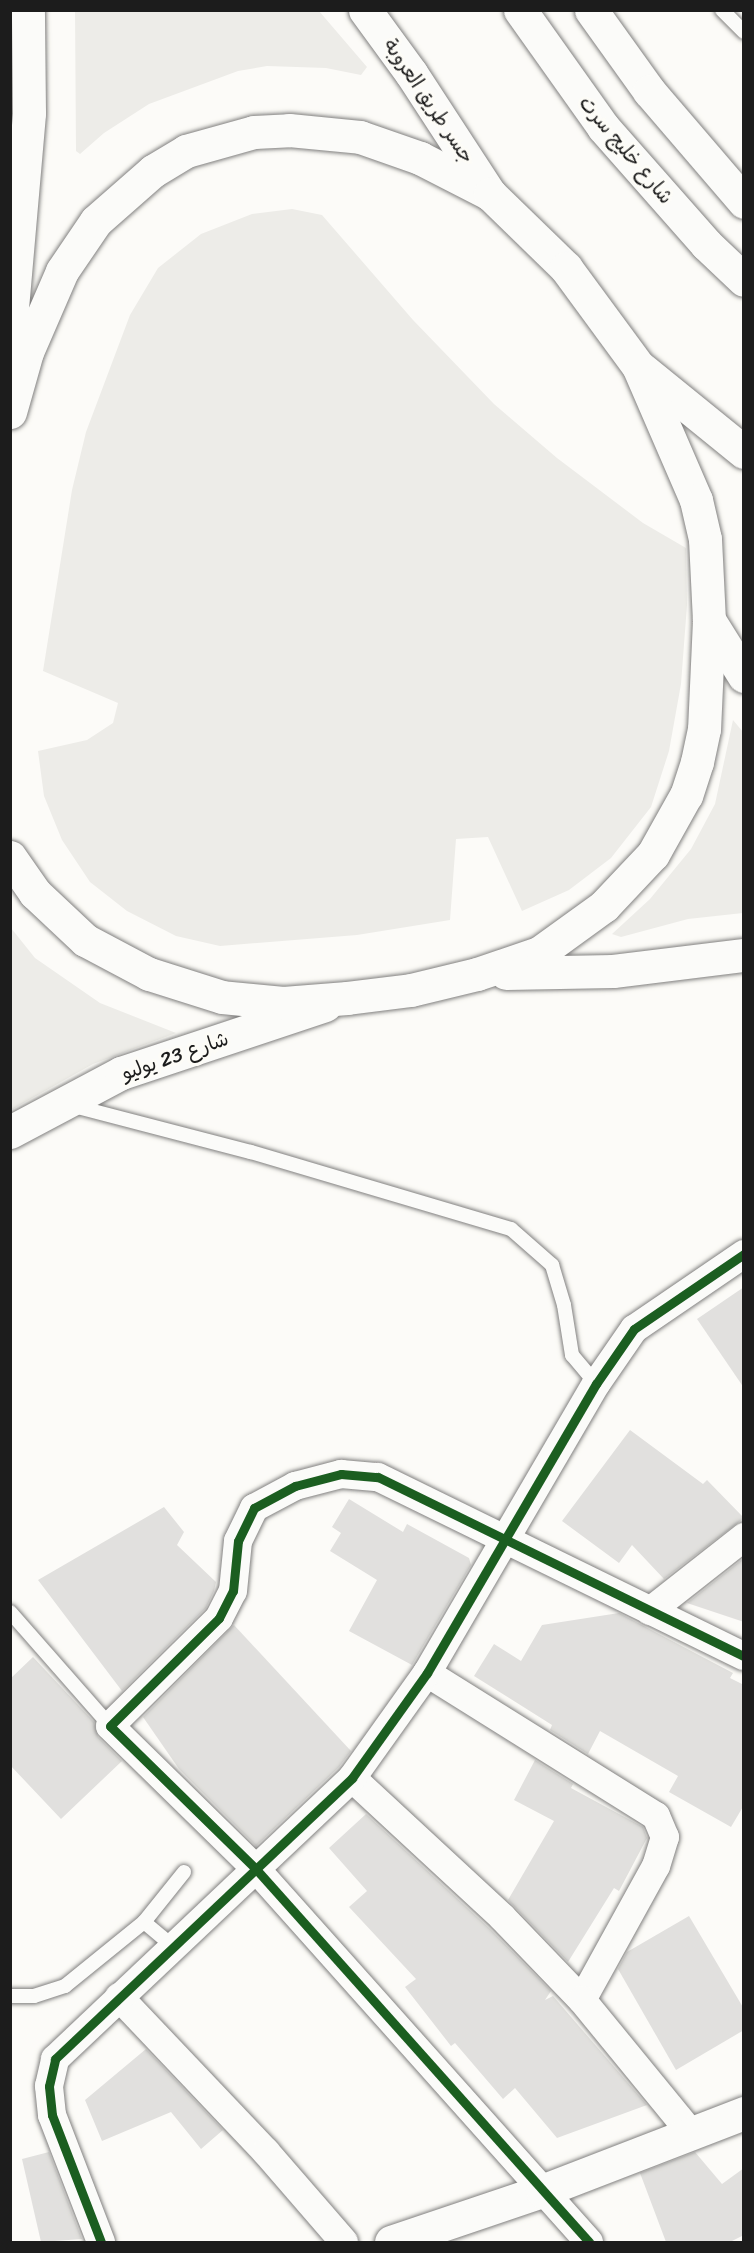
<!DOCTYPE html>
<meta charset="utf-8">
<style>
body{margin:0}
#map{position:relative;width:754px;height:2253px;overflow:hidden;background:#fcfbf8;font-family:Sriracha,"Playpen Sans Arabic",sans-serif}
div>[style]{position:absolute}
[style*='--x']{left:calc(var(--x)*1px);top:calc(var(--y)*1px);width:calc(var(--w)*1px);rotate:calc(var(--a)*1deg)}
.green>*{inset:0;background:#edece8}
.building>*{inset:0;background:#e1e0de}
.roads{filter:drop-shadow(0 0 2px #81807f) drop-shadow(0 0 2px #81807f)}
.lane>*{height:14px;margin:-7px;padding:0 7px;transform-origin:7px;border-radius:7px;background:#fbfbf9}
.street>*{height:28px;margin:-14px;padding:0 14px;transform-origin:14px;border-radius:14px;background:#fbfbf9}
.secondary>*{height:33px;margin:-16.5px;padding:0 16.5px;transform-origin:16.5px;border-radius:16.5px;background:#fbfbf9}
.primary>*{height:33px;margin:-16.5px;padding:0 16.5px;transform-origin:16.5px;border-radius:16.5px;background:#fbfbf9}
.highway>*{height:33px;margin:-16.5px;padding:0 16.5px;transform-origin:16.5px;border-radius:16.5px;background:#fbfbf9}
.cycleway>*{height:9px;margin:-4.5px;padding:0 4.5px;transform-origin:4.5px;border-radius:4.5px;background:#1b5e20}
span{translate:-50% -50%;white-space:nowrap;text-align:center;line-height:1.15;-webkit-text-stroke:6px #fdfcf7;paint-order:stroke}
.street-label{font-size:20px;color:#1c1c1c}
.frame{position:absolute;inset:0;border:12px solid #1c1c1c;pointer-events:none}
</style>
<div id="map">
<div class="green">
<i style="clip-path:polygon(75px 11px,319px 11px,367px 67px,361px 75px,326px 68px,267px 66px,238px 71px,149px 104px,104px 133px,80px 154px,76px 151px)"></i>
<i style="clip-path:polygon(292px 209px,322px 215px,413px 320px,494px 404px,557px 458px,643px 523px,686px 548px,687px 605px,681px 684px,669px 751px,651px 807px,611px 858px,569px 890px,522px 911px,488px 837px,456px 839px,450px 920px,357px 935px,220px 946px,176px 936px,127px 911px,90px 882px,62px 840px,44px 796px,38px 751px,87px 740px,113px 723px,118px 703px,43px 671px,72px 490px,86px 432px,130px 315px,158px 268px,201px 234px,252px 214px)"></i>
<i style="clip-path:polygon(733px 720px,743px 732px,743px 913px,688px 919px,621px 937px,612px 934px,650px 899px,691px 849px,715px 804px)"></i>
<i style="clip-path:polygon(11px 928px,35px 958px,100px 1003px,176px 1033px,93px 1064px,11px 1110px)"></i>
</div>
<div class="building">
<i style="clip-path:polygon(744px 1287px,744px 1388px,697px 1319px)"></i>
<i style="clip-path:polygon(630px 1430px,703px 1484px,707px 1480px,744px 1518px,664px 1579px,632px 1545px,619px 1563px,562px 1521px)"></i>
<i style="clip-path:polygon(349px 1499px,403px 1532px,407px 1524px,469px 1558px,471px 1565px,412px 1665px,349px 1631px,377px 1580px,330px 1551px,341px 1533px,332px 1527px)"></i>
<i style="clip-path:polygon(164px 1507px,184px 1532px,177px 1545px,216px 1582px,214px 1591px,206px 1608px,122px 1691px,38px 1580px)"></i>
<i style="clip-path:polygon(744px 1558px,744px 1622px,687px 1603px)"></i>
<i style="clip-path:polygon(619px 1613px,733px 1673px,730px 1678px,744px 1685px,744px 1805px,731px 1827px,669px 1792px,678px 1776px,600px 1731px,588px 1754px,550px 1730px,552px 1725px,474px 1676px,494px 1644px,521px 1661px,542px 1625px)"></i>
<i style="clip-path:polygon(234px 1625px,351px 1751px,339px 1767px,256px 1846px,179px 1769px,143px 1717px)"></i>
<i style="clip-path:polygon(33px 1657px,94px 1722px,98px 1737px,122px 1761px,61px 1819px,10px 1765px,10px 1679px)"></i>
<i style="clip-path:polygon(535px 1760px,573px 1784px,571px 1788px,643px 1827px,647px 1838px,619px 1891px,614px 1888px,568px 1962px,508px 1900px,554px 1821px,514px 1800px)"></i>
<i style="clip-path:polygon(366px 1814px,490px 1929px,551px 1991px,545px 2000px,553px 1996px,647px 2105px,557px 2138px,515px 2088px,503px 2099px,455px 2043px,451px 2046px,405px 1987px,416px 1979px,349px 1907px,367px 1891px,329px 1848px)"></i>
<i style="clip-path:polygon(689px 1916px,744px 2009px,744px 2030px,676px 2070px,618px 1969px,627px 1952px)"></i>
<i style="clip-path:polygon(146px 2049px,223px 2130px,201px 2149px,171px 2112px,102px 2141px,85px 2100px)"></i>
<i style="clip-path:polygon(49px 2152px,82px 2239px,41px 2242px,22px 2159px)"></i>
<i style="clip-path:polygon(695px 2152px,722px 2184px,744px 2168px,744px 2235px,730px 2242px,666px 2242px,640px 2173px)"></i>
</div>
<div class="roads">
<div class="lane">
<i style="--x:722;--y:10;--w:31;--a:45"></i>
<i style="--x:70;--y:1105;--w:187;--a:14.6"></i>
<i style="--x:251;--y:1152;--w:271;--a:16.5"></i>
<i style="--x:511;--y:1229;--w:55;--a:41.3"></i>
<i style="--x:552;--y:1265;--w:42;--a:73.3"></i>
<i style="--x:564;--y:1305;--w:51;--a:80.9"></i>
<i style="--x:572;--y:1355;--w:38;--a:50"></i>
<i style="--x:10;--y:1612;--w:152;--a:48.7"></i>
<i style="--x:144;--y:1922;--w:38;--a:40"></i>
<i style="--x:10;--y:1996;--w:24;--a:0"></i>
<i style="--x:34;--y:1996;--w:33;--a:-18"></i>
<i style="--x:65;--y:1986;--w:102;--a:-39"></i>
<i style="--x:144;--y:1922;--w:64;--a:-51.3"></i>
</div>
<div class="street">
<i style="--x:650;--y:1611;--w:120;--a:-38.2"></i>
<i style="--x:427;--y:1673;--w:270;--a:32"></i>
<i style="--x:656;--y:1816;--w:23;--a:67"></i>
<i style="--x:665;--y:1837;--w:30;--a:107"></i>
<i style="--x:656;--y:1866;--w:153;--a:118.9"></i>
<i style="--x:352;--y:1778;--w:205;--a:42.8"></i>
<i style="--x:502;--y:1917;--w:115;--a:46.1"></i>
<i style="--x:582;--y:2000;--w:172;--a:50.7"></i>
<i style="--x:119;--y:1997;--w:214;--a:46.5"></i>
<i style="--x:266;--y:2152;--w:119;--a:49.1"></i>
<i style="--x:101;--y:2242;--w:136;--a:-111.1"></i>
<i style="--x:52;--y:2115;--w:29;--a:-96"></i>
<i style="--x:49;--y:2086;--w:28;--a:-77"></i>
<i style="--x:55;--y:2059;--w:409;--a:-43.4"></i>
<i style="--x:352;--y:1778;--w:129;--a:-54.5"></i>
<i style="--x:427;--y:1673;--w:335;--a:-59.7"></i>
<i style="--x:596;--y:1384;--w:67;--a:-55.4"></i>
<i style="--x:634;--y:1329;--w:133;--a:-34.3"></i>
<i style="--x:589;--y:2242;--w:500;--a:-131.76"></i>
<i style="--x:256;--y:1869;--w:204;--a:-135.6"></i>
<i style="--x:110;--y:1726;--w:153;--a:-44.7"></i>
<i style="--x:219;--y:1618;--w:30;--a:-63"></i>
<i style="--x:233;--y:1591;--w:50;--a:-84.3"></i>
<i style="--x:238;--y:1541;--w:37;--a:-64"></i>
<i style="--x:254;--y:1508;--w:47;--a:-28.2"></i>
<i style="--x:295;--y:1486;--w:48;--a:-14.6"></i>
<i style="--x:341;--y:1474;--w:37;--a:5"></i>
<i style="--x:378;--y:1477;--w:407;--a:26.1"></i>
</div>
<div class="secondary">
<i style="--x:520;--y:10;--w:143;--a:54.6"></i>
<i style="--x:603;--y:127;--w:156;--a:48.6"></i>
<i style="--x:706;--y:244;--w:52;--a:43.5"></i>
<i style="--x:591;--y:10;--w:100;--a:54.4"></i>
<i style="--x:649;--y:91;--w:146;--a:49.4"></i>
</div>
<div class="primary">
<i style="--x:709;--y:620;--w:66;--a:58"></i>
<i style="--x:10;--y:1132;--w:126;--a:-28"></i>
<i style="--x:121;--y:1073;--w:215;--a:-18.4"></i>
<i style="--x:391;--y:2242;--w:159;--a:-18.7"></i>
<i style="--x:542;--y:2191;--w:217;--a:-21.1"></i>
</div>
<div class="highway">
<i style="--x:365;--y:10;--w:78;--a:53.9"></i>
<i style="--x:411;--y:73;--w:145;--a:56.9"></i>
<i style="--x:10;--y:331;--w:219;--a:-85"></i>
<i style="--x:29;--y:113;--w:103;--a:-90.6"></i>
<i style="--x:643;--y:370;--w:130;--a:39.1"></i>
<i style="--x:10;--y:412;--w:62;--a:-74.2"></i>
<i style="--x:27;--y:352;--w:88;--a:-66.6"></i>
<i style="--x:62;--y:271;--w:60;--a:-55.8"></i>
<i style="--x:96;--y:221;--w:76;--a:-41.3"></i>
<i style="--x:153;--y:171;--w:39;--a:-31"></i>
<i style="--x:186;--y:151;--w:71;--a:-15.6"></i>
<i style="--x:254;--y:132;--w:35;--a:-3"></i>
<i style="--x:289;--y:130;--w:71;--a:5.6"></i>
<i style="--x:360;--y:137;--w:64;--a:19.3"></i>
<i style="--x:420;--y:158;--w:79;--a:27.2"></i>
<i style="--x:490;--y:194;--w:106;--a:44.2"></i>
<i style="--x:566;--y:268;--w:122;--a:53.7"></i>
<i style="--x:638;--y:366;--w:146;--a:66.6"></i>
<i style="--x:696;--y:500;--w:40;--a:77"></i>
<i style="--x:705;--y:539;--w:81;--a:87.2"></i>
<i style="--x:709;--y:620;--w:109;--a:92.6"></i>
<i style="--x:704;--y:729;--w:34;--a:102"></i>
<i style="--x:697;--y:762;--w:35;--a:108"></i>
<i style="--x:686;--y:795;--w:68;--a:119.2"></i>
<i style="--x:653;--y:854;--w:71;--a:133.3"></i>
<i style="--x:604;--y:906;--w:80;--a:144.1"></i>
<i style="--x:539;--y:953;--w:65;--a:161.3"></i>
<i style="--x:477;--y:974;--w:68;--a:166.4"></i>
<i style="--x:411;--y:990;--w:64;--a:172.9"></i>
<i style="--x:347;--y:998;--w:64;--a:175.5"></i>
<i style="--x:283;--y:1003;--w:61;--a:-174.4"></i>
<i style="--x:222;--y:997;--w:77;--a:-162.5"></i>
<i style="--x:149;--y:974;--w:72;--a:-152"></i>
<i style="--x:85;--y:940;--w:69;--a:-136.8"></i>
<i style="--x:35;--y:893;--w:44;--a:-124.8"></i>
<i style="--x:506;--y:973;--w:107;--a:-1.1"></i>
<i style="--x:613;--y:971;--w:132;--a:-7"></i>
</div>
</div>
<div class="cycleway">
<i style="--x:101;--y:2242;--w:136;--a:-111.1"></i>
<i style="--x:52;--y:2115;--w:29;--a:-96"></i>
<i style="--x:49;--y:2086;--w:28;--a:-77"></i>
<i style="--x:55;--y:2059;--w:409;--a:-43.4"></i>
<i style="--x:352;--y:1778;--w:129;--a:-54.5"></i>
<i style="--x:427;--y:1673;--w:335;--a:-59.7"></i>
<i style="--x:596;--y:1384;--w:67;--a:-55.4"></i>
<i style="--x:634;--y:1329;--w:133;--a:-34.3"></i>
<i style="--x:589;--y:2242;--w:500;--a:-131.76"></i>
<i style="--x:256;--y:1869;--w:204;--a:-135.6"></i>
<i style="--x:110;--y:1726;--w:153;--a:-44.7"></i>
<i style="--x:219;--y:1618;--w:30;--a:-63"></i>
<i style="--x:233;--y:1591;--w:50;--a:-84.3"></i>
<i style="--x:238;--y:1541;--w:37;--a:-64"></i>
<i style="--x:254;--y:1508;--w:47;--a:-28.2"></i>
<i style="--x:295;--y:1486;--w:48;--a:-14.6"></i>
<i style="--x:341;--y:1474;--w:37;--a:5"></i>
<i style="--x:378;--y:1477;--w:407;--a:26.1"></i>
</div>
<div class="street-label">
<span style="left:429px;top:101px;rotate:56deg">جسر طريق العروبة</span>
<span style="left:626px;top:150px;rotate:50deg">شارع خليج سرت</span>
<span style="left:175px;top:1056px;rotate:-19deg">شارع 23 يوليو</span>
</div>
<div class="frame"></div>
</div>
